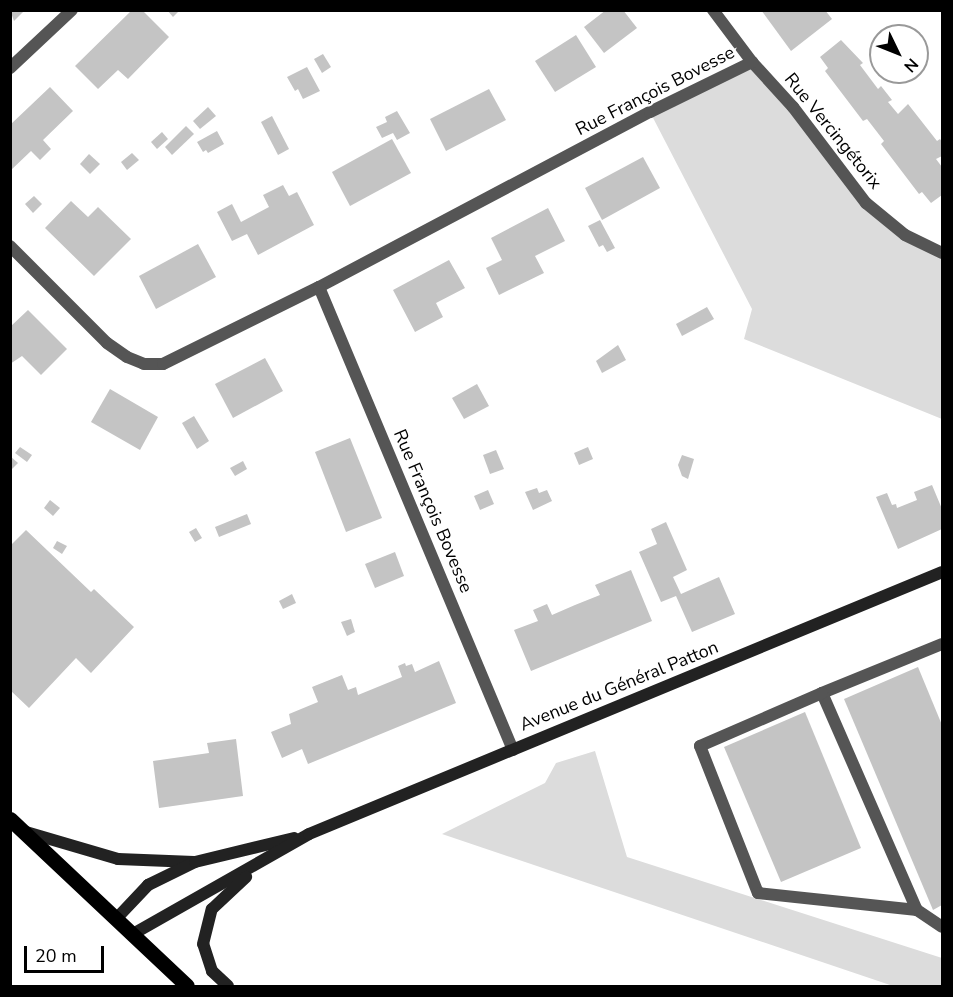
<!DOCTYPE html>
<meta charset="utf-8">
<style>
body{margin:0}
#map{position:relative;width:953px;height:997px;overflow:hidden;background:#fff;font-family:"Nunito Sans",sans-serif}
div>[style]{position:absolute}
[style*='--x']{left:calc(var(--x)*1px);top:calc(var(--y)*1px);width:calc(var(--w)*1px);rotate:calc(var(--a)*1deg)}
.green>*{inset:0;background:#dcdcdc}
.building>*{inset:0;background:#c4c4c4}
.lane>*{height:12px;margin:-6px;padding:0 6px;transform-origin:6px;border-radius:6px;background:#555}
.street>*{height:12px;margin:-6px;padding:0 6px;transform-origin:6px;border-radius:6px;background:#555}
.secondary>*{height:12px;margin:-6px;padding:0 6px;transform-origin:6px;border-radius:6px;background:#222}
.primary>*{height:15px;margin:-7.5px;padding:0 7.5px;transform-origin:7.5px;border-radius:7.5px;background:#000}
span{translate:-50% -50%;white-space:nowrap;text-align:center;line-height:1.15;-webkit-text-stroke:4.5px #fff;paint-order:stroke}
.street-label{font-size:18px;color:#000}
.frame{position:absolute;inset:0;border:12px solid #000;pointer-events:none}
.north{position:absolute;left:869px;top:24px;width:60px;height:60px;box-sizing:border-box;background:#fff;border:2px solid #999;border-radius:50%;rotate:133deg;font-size:16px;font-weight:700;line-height:24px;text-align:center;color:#000}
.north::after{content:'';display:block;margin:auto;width:21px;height:27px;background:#000;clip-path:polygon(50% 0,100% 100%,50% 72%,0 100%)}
.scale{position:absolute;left:24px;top:946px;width:80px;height:27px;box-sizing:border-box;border:3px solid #000;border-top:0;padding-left:8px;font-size:18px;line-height:21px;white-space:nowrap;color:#000;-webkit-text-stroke:4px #fff;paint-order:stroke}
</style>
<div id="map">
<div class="green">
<i style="clip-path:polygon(752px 62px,866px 203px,942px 253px,942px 419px,744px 339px,752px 309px,650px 112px)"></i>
<i style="clip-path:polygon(595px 751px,627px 857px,942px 958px,942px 986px,893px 986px,442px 834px,545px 783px,556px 763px)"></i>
</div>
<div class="building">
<i style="clip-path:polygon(10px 10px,25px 10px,14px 21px)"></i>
<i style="clip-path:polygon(132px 10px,142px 10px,169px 37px,128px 79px,118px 70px,98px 89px,75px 66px)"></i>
<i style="clip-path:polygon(167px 10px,180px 10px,173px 17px)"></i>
<i style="clip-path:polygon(606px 10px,623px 10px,637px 28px,604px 53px,584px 27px)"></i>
<i style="clip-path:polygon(761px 10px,825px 10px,832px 19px,791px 51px)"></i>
<i style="clip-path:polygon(576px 35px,596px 67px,555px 92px,535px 61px)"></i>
<i style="clip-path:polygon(841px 40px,863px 63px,860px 65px,878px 89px,881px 86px,892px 100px,888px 102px,898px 114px,908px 104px,937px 141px,940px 139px,942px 142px,942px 156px,936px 159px,942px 167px,942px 195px,931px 203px,922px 192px,919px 194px,881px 144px,884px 141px,867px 119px,863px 121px,825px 71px,828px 68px,820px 57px)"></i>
<i style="clip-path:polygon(323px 54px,331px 67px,322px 73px,314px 59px)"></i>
<i style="clip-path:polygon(307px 67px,320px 91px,303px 99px,298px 89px,295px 91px,287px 77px)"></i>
<i style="clip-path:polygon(50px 87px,73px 111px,43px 140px,51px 149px,40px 160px,31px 151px,10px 171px,10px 125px)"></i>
<i style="clip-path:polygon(489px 89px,506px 120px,446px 151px,430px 119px)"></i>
<i style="clip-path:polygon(208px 107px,216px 116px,200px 129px,193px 121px)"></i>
<i style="clip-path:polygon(397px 111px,410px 133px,397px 140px,393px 133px,382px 138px,376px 127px,387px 122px,385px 117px)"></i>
<i style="clip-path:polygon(272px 116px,289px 149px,278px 155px,261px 122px)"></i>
<i style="clip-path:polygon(186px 126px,194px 134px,172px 155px,165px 147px)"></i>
<i style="clip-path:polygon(217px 131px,224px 144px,208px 153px,206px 150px,203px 152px,197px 142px)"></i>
<i style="clip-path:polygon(162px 132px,168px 139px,157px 149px,151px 142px)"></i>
<i style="clip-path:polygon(392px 139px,411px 173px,350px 206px,332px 172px)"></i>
<i style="clip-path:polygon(132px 153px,139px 160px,127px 170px,121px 162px)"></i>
<i style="clip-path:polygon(89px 154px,100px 164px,90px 174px,80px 164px)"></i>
<i style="clip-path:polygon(643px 157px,660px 188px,602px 220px,585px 188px)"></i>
<i style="clip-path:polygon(283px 185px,289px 196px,297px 192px,314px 225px,258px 255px,247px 234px,232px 241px,217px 212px,232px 204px,241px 222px,269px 207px,263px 195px)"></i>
<i style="clip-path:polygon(34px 196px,42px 204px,33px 213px,25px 204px)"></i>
<i style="clip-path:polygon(71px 201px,88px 217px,98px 207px,131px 239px,94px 276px,45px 228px)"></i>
<i style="clip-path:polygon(548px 208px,565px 241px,535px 256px,544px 273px,499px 295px,486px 268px,502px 260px,491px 238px)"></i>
<i style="clip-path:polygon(600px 220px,615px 248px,607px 252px,603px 245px,599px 247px,588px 226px)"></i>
<i style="clip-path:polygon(198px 244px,216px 277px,156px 309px,139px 276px)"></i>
<i style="clip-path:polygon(449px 260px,465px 288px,436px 303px,443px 317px,415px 332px,393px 290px)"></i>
<i style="clip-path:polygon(707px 307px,714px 319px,682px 336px,676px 324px)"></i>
<i style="clip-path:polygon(28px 310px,67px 349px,41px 375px,22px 356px,10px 364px,10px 327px)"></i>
<i style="clip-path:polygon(618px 345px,626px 360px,602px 373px,596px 361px)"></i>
<i style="clip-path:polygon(265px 358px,283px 391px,233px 418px,215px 384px)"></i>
<i style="clip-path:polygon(477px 384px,489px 406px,464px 419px,452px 398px)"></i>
<i style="clip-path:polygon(110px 389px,158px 417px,140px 450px,91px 422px)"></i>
<i style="clip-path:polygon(194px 416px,209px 441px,197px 449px,182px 423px)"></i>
<i style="clip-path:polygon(350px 438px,382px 518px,346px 532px,315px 452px)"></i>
<i style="clip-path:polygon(20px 447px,32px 455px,27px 462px,15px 453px)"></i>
<i style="clip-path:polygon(588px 447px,593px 459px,579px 465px,574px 453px)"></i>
<i style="clip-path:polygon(496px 450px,504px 469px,490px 474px,483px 455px)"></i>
<i style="clip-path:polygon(682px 455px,694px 459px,688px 479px,682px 476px,678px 465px)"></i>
<i style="clip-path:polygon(10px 456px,18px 463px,10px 471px)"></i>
<i style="clip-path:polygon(243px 461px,247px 469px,235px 476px,230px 468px)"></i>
<i style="clip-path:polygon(932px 485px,942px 509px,942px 529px,898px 549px,876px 497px,887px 493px,892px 505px,896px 504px,897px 508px,917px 500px,914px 492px)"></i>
<i style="clip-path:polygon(537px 488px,539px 493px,547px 490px,552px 501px,533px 510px,525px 492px)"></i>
<i style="clip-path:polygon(488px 490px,494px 504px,480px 510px,474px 496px)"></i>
<i style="clip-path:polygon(50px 500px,60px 508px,53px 516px,44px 508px)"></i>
<i style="clip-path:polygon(247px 514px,251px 524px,219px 537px,215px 527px)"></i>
<i style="clip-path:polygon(666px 522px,687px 570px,673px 577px,681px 594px,719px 577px,735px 614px,692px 632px,676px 596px,661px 602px,639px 552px,657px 544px,651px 529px)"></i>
<i style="clip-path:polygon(196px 528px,202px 538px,195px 542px,189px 532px)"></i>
<i style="clip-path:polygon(26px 530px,91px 592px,94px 589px,134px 627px,91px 673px,76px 658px,29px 708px,10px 690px,10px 546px)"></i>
<i style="clip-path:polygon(57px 541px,67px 546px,62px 554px,53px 548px)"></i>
<i style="clip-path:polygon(395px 552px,404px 576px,375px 588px,365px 564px)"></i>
<i style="clip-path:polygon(631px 570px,652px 621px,531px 671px,514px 630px,538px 621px,533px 610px,547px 604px,552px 615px,575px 605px,600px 595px,595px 585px)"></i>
<i style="clip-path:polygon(292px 594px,296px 603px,283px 609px,279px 601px)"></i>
<i style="clip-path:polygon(351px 619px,355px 632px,347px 636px,341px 622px)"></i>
<i style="clip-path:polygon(439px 661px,456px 703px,308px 764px,302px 749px,282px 758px,271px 732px,291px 724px,289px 714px,318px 702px,312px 687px,342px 675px,348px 690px,356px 687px,358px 695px,402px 677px,398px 666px,405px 663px,406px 666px,412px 664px,415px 672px)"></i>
<i style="clip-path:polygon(918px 667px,942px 725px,942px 905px,933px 910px,844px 699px)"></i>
<i style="clip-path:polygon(805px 712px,861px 848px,781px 882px,724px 747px)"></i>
<i style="clip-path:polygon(236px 739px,243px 796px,159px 808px,153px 761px,209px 753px,207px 743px)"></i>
</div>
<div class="lane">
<i style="--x:942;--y:644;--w:130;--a:157.8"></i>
<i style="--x:822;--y:693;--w:237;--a:66.4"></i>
<i style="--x:917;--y:910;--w:30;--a:34"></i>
<i style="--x:822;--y:693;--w:133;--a:156.5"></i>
<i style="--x:700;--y:746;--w:158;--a:68.5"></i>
<i style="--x:758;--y:893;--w:160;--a:6.1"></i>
</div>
<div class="street">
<i style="--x:713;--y:10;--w:65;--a:53.1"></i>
<i style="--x:752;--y:62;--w:61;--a:47.7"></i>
<i style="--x:793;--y:107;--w:121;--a:52.8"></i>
<i style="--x:866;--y:203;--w:50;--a:39.4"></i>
<i style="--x:905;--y:235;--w:41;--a:25.9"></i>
<i style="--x:10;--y:68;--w:85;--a:-43.1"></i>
<i style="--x:10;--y:246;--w:137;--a:45"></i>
<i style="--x:107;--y:343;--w:24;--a:35"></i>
<i style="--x:127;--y:357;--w:18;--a:22"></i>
<i style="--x:144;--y:364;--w:19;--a:0"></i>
<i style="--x:163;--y:364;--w:174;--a:-26.3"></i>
<i style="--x:319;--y:287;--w:374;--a:-27.9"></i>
<i style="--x:650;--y:112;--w:114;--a:-26.1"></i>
<i style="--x:319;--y:287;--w:502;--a:67.27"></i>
</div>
<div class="secondary">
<i style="--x:26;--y:832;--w:96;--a:16.4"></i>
<i style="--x:118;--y:859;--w:76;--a:2.3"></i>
<i style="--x:116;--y:919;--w:47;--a:-46.7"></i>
<i style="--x:148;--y:885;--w:52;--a:-26.1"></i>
<i style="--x:195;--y:862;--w:102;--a:-13.6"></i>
<i style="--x:133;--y:934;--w:202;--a:-29.6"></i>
<i style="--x:309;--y:834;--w:685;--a:-22.48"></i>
<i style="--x:228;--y:986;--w:22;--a:-137"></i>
<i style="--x:212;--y:971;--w:28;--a:-108"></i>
<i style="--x:203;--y:944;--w:36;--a:-76"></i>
<i style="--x:212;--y:909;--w:47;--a:-43.3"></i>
</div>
<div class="primary">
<i style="--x:10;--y:819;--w:243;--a:43.3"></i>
</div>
<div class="street-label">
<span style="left:655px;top:91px;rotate:-27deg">Rue François Bovesse</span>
<span style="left:833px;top:131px;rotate:51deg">Rue Vercingétorix</span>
<span style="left:433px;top:511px;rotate:67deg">Rue François Bovesse</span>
<span style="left:619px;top:686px;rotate:-22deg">Avenue du Général Patton</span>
</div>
<div class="frame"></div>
<div class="north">N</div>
<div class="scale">20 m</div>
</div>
